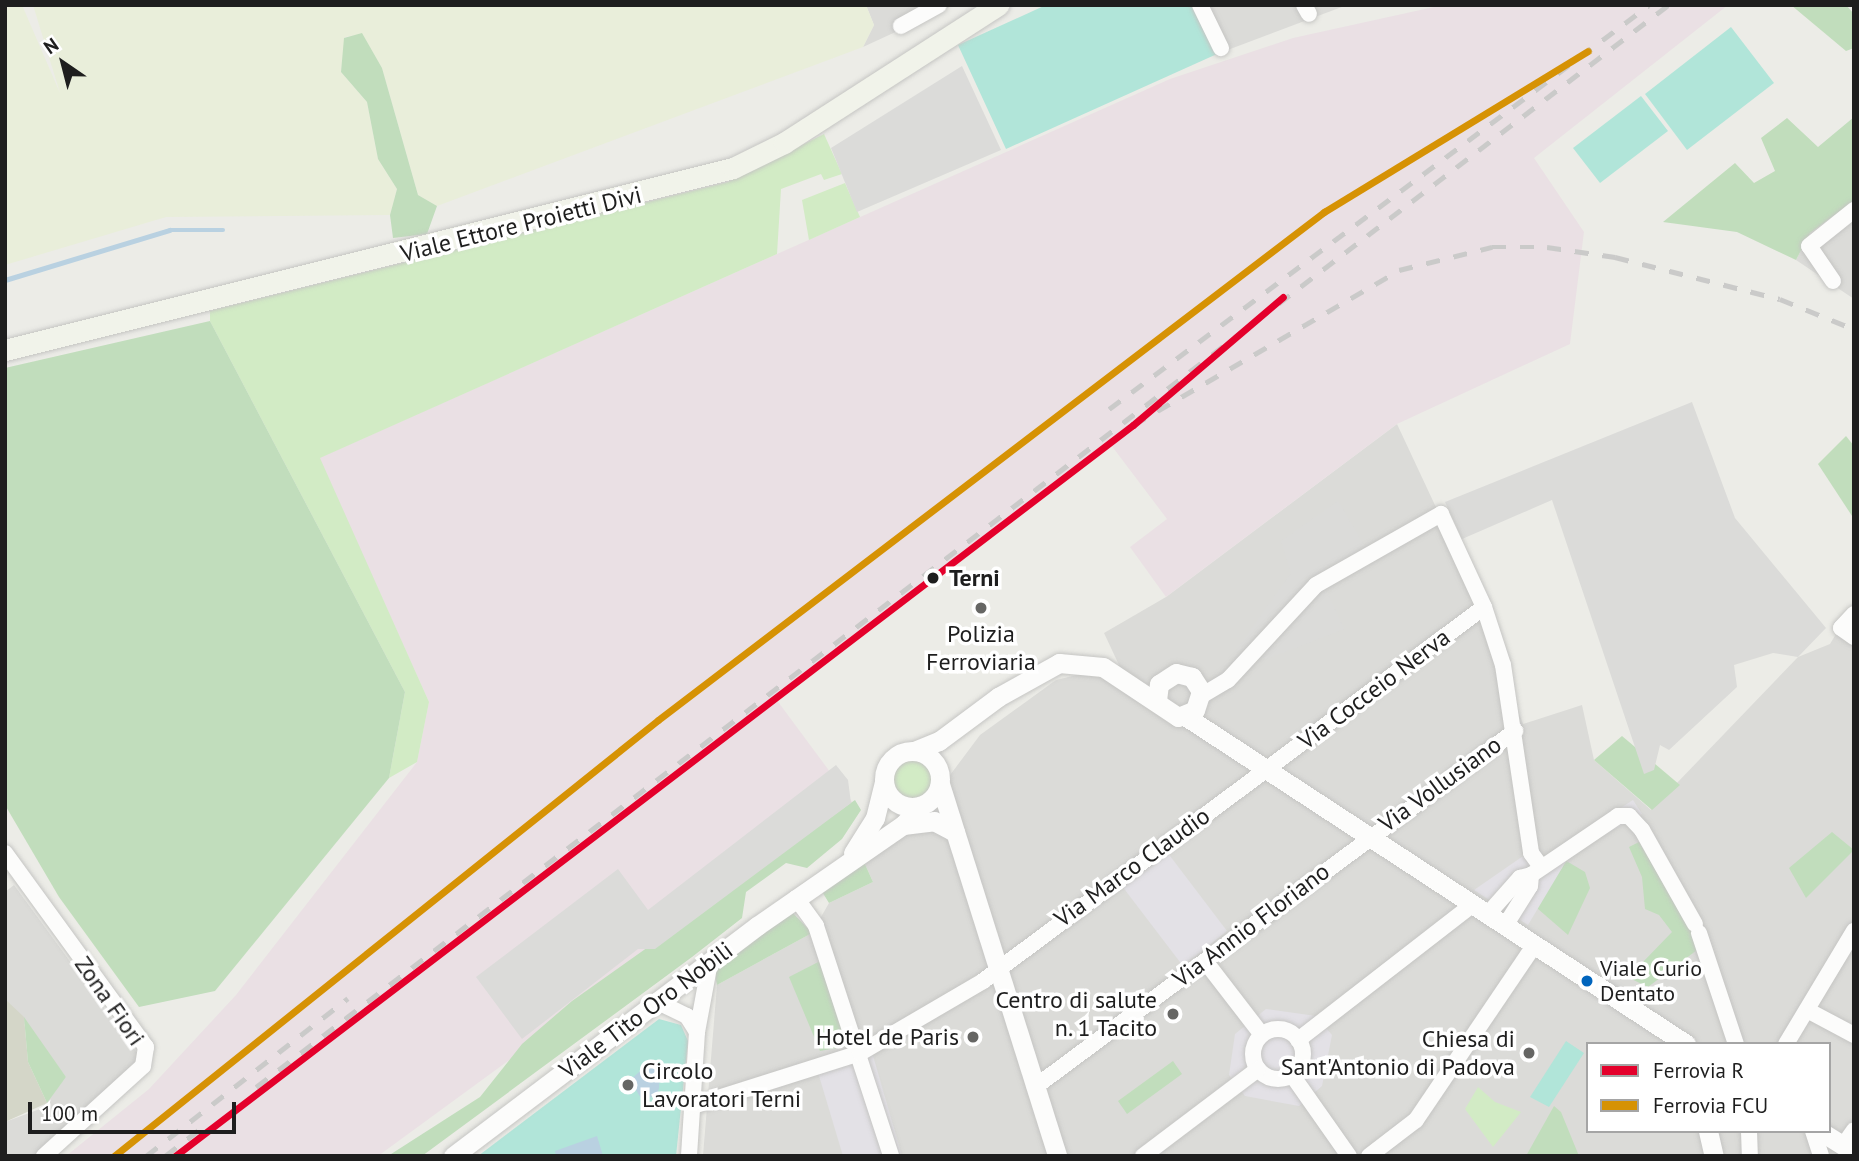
<!DOCTYPE html>
<style>
body{margin:0}
#map{position:relative;width:1859px;height:1161px;overflow:hidden;background:#ecece7;font-family:"PT Sans",sans-serif}
div>[style]{position:absolute}
[style*='--x']{left:calc(var(--x)*1px);top:calc(var(--y)*1px);width:calc(var(--w)*1px);rotate:calc(var(--a)*1deg)}
.residential>*{inset:0;background:#dbdbd8}
.industrial>*{inset:0;background:#eae0e4}
.construction>*{inset:0;background:#d4d6c8}
.farmland>*{inset:0;background:#e9eeda}
.grass>*{inset:0;background:#d2ebc5}
.round{border-radius:50%}
.forest>*{inset:0;background:#c1ddbc}
.pitch>*{inset:0;background:#b1e5d9}
.parking>*{inset:0;background:#dbdbd9}
.plaza>*{inset:0;background:#e3e1e6}
.water>*{inset:0;background:#b9d1e1}
.stream>*{height:4.5px;margin:-2.25px;padding:0 2.25px;transform-origin:2.25px;border-radius:2.25px;background:#b9d1e1}
.roads{filter:drop-shadow(0 0 2px #c5c5c3) drop-shadow(0 0 2px #c5c5c3)}
.minor>*{height:16px;margin:-8px;padding:0 8px;transform-origin:8px;border-radius:8px;background:#fcfcfb}
.minor>.ring{margin:-8px;padding:0;box-sizing:content-box;background:none;border:16px solid #fcfcfb;border-radius:50%}
.tertiary>*{height:19px;margin:-9.5px;padding:0 9.5px;transform-origin:9.5px;border-radius:9.5px;background:#fcfcfb}
.tertiary>.ring{margin:-9.5px;padding:0;box-sizing:content-box;background:none;border:19px solid #fcfcfb;border-radius:50%}
.secondary>*{height:21px;margin:-10.5px;padding:0 10.5px;transform-origin:10.5px;border-radius:10.5px;background:#f1f3ea}
.rail>*{height:4.5px;margin-top:-2.25px;transform-origin:0;background:repeating-linear-gradient(90deg,#cacac9 0 14px,transparent 0 28px)}
.rail-1>*{height:7px;margin:-3.5px;padding:0 3.5px;transform-origin:3.5px;border-radius:3.5px;background:#e4002b}
.rail-2>*{height:7px;margin:-3.5px;padding:0 3.5px;transform-origin:3.5px;border-radius:3.5px;background:#d69204}
.dots>*{width:19px;height:19px;translate:-50% -50%;box-sizing:border-box;border:4px solid #fff;border-radius:50%}
span{translate:-50% -50%;white-space:nowrap;text-align:center;line-height:1.15;-webkit-text-stroke:7px #fff;paint-order:stroke}
.bus-label{font-size:22px;color:#1e1e1e}
.left{translate:0 -50%;text-align:left}
.street-label{font-size:24px;color:#1e1e1e}
.stop-label{font-size:24px;color:#1e1e1e;font-weight:700}
.poi-label{font-size:24px;color:#1e1e1e}
.right{translate:-100% -50%;text-align:right}
.frame{position:absolute;inset:0;border:7px solid #1e1e1e;pointer-events:none}
.legend{position:absolute;left:1586px;top:1042px;width:245px;height:91px;box-sizing:border-box;background:#fff;border:2px solid #a5a5a5;margin:0;padding:9px 12px;list-style:none;font-size:21px;color:#1e1e1e}
.legend li{display:flex;align-items:center;gap:14px;height:35px}
.legend b{width:35px;border:2px solid #a5a5a5}
.north{position:absolute;left:28px;top:28px;width:70px;height:70px;-webkit-text-stroke:5px #fff;paint-order:stroke;rotate:325deg;font-size:19px;font-weight:700;line-height:28px;text-align:center;color:#1e1e1e}
.north::after{content:'';display:block;margin:auto;width:24px;height:32px;background:#1e1e1e;clip-path:polygon(50% 0,100% 100%,50% 72%,0 100%)}
.scale{position:absolute;left:28px;top:1102px;width:208px;height:32px;box-sizing:border-box;border:4px solid #1e1e1e;border-top:0;padding-left:9px;font-size:21px;line-height:24px;white-space:nowrap;color:#1e1e1e;-webkit-text-stroke:5px #fff;paint-order:stroke}
</style>
<div id="map">
<div class="residential">
<i style="clip-path:polygon(866px 5px,954px 5px,863px 47px,874px 25px)"></i>
<i style="clip-path:polygon(1193px 5px,1347px 5px,1217px 54px)"></i>
<i style="clip-path:polygon(1854px 201px,1854px 299px,1796px 260px,1810px 233px)"></i>
<i style="clip-path:polygon(evenodd,1397px 424px,1470px 580px,1523px 724px,1582px 705px,1594px 760px,1651px 810px,1798px 657px,1830px 644px,1854px 604px,1854px 1156px,703px 1156px,717px 985px,812px 933px,829px 903px,873px 882px,864px 862px,921px 814px,980px 735px,1056px 680px,1119px 665px,1104px 633px,1166px 597px,1397px 424px,1588px 1044px,1829px 1044px,1829px 1131px,1588px 1131px,1588px 1044px)"></i>
<i style="clip-path:polygon(14px 885px,140px 1057px,38px 1156px,5px 1156px,5px 1122px,40px 1109px,66px 1077px,5px 999px,5px 892px)"></i>
</div>
<div class="industrial">
<i style="clip-path:polygon(1443px 5px,1728px 5px,1534px 158px,1584px 232px,1570px 344px,1397px 424px,1166px 597px,1130px 547px,1167px 519px,1111px 445px,776px 699px,856px 807px,378px 1156px,66px 1156px,149px 1089px,236px 995px,417px 762px,429px 702px,319px 458px,1170px 79px,1293px 38px)"></i>
</div>
<div class="construction">
<i style="clip-path:polygon(5px 999px,24px 1017px,28px 1062px,47px 1103px,5px 1122px)"></i>
</div>
<div class="farmland">
<i style="clip-path:polygon(5px 5px,22px 5px,60px 93px,33px 5px,866px 5px,874px 25px,863px 47px,437px 206px,418px 195px,382px 68px,362px 34px,345px 37px,341px 72px,367px 102px,378px 159px,397px 189px,390px 215px,166px 217px,5px 265px)"></i>
</div>
<div class="grass">
<i style="clip-path:polygon(824px 134px,842px 174px,824px 180px,821px 174px,781px 189px,777px 254px,320px 458px,429px 702px,417px 762px,389px 778px,405px 692px,210px 321px,210px 311px,728px 182px)"></i>
<i style="clip-path:polygon(845px 183px,860px 217px,809px 240px,802px 200px)"></i>
<i class="round" style="left:894px;top:760px;width:38px;height:38px"></i>
<i style="clip-path:polygon(1478px 1087px,1495px 1102px,1521px 1112px,1493px 1147px,1465px 1109px)"></i>
</div>
<div class="forest">
<i style="clip-path:polygon(1791px 5px,1846px 5px,1854px 14px,1854px 48px,1846px 51px)"></i>
<i style="clip-path:polygon(362px 33px,382px 68px,418px 195px,437px 206px,427px 234px,393px 238px,390px 215px,397px 189px,378px 159px,367px 102px,341px 72px,344px 38px)"></i>
<i style="clip-path:polygon(1854px 117px,1854px 201px,1810px 233px,1796px 260px,1737px 232px,1663px 222px,1735px 163px,1754px 183px,1775px 171px,1761px 138px,1787px 118px,1818px 147px)"></i>
<i style="clip-path:polygon(210px 321px,405px 692px,389px 778px,215px 991px,139px 1007px,59px 897px,5px 805px,5px 368px)"></i>
<i style="clip-path:polygon(1846px 436px,1854px 446px,1854px 519px,1818px 464px)"></i>
<i style="clip-path:polygon(1622px 736px,1680px 785px,1652px 810px,1594px 760px)"></i>
<i style="clip-path:polygon(855px 800px,861px 810px,842px 839px,807px 868px,786px 863px,746px 892px,742px 918px,692px 957px,422px 1156px,388px 1156px,480px 1097px,522px 1044px,572px 1001px)"></i>
<i style="clip-path:polygon(1832px 832px,1854px 850px,1806px 898px,1789px 868px)"></i>
<i style="clip-path:polygon(1639px 842px,1701px 947px,1648px 987px,1621px 974px,1642px 963px,1672px 932px,1659px 915px,1645px 909px,1642px 877px,1629px 847px)"></i>
<i style="clip-path:polygon(1563px 859px,1585px 872px,1590px 888px,1568px 935px,1530px 902px)"></i>
<i style="clip-path:polygon(864px 862px,873px 882px,829px 903px,821px 890px)"></i>
<i style="clip-path:polygon(792px 912px,812px 933px,717px 985px,713px 965px)"></i>
<i style="clip-path:polygon(826px 958px,858px 1044px,820px 1051px,789px 977px)"></i>
<i style="clip-path:polygon(24px 1017px,66px 1077px,47px 1103px,28px 1062px)"></i>
<i style="clip-path:polygon(1173px 1061px,1182px 1074px,1127px 1114px,1118px 1101px)"></i>
<i style="clip-path:polygon(1554px 1106px,1561px 1112px,1579px 1156px,1526px 1156px)"></i>
</div>
<div class="pitch">
<i style="clip-path:polygon(1046px 5px,1193px 5px,1217px 54px,1006px 149px,958px 45px)"></i>
<i style="clip-path:polygon(1731px 27px,1774px 83px,1687px 150px,1645px 94px)"></i>
<i style="clip-path:polygon(1641px 96px,1668px 131px,1600px 183px,1573px 148px)"></i>
<i style="clip-path:polygon(659px 1019px,681px 1025px,688px 1041px,676px 1156px,478px 1156px)"></i>
<i style="clip-path:polygon(1566px 1041px,1584px 1053px,1549px 1107px,1530px 1097px)"></i>
</div>
<div class="parking">
<i style="clip-path:polygon(962px 66px,1001px 150px,857px 212px,831px 148px)"></i>
<i style="clip-path:polygon(1692px 402px,1735px 518px,1826px 628px,1798px 657px,1773px 653px,1734px 665px,1737px 687px,1669px 750px,1660px 745px,1654px 770px,1644px 774px,1552px 500px,1462px 539px,1445px 502px)"></i>
<i style="clip-path:polygon(1338px 501px,1365px 547px,1326px 590px,1344px 629px,1267px 659px,1237px 649px,1291px 573px,1281px 541px)"></i>
<i style="clip-path:polygon(836px 765px,848px 780px,851px 803px,655px 949px,638px 949px,522px 1039px,476px 977px,618px 869px,648px 910px)"></i>
</div>
<div class="plaza">
<i style="clip-path:polygon(1633px 800px,1642px 814px,1571px 853px,1528px 925px,1474px 890px,1526px 854px,1545px 857px)"></i>
<i style="clip-path:polygon(1167px 852px,1227px 931px,1183px 966px,1122px 886px)"></i>
<i style="clip-path:polygon(1266px 1009px,1316px 1016px,1332px 1035px,1322px 1086px,1299px 1106px,1245px 1096px,1229px 1075px,1235px 1034px)"></i>
<i style="clip-path:polygon(869px 1042px,902px 1156px,843px 1156px,814px 1059px)"></i>
</div>
<div class="water">
<i style="clip-path:polygon(653px 1060px,660px 1069px,659px 1088px,657px 1095px,642px 1100px,630px 1080px)"></i>
<i style="clip-path:polygon(597px 1136px,603px 1156px,556px 1156px,555px 1151px)"></i>
</div>
<div class="stream">
<i style="--x:5;--y:280;--w:172;--a:-16.9"></i>
<i style="--x:170;--y:230;--w:53;--a:0"></i>
</div>
<div class="roads">
<div class="minor">
<i style="--x:1200;--y:5;--w:48;--a:64"></i>
<i style="--x:1304;--y:5;--w:10;--a:61"></i>
<i style="--x:901;--y:26;--w:43;--a:-28.9"></i>
<i style="--x:1833;--y:281;--w:42;--a:-124.4"></i>
<i style="--x:1809;--y:246;--w:58;--a:-38.7"></i>
<i style="--x:1854;--y:614;--w:19;--a:133"></i>
<i style="--x:1841;--y:628;--w:16;--a:35"></i>
<i style="--x:1201;--y:696;--w:31;--a:-31"></i>
<i style="--x:1228;--y:680;--w:129;--a:-47.2"></i>
<i style="--x:1316;--y:585;--w:144;--a:-29.6"></i>
<i style="--x:1441;--y:514;--w:102;--a:65.2"></i>
<i style="--x:1484;--y:607;--w:61;--a:71.9"></i>
<i style="--x:1503;--y:665;--w:190;--a:81.5"></i>
<i style="--x:1531;--y:853;--w:17;--a:54"></i>
<i style="--x:5;--y:853;--w:240;--a:54"></i>
<i style="--x:146;--y:1047;--w:19;--a:99"></i>
<i style="--x:143;--y:1066;--w:134;--a:137.7"></i>
<i style="--x:1531;--y:875;--w:105;--a:-34.1"></i>
<i style="--x:1618;--y:816;--w:11;--a:0"></i>
<i style="--x:1629;--y:816;--w:19;--a:47"></i>
<i style="--x:1642;--y:830;--w:108;--a:60.6"></i>
<i style="--x:796;--y:898;--w:34;--a:54"></i>
<i style="--x:816;--y:926;--w:242;--a:71.9"></i>
<i style="--x:1487;--y:915;--w:50;--a:-48.3"></i>
<i style="--x:1520;--y:878;--w:11;--a:-15"></i>
<i style="--x:1531;--y:875;--w:11;--a:95"></i>
<i style="--x:1530;--y:886;--w:47;--a:122"></i>
<i style="--x:1699;--y:933;--w:117;--a:71.6"></i>
<i style="--x:1205;--y:961;--w:93;--a:52.4"></i>
<i style="--x:656;--y:1001;--w:34;--a:26"></i>
<i style="--x:687;--y:1016;--w:19;--a:58"></i>
<i style="--x:697;--y:1032;--w:124;--a:93.7"></i>
<i style="--x:1807;--y:1010;--w:53;--a:28"></i>
<i class="ring" style="left:1253px;top:1029px;width:34px;height:34px"></i>
<i style="--x:697;--y:1032;--w:71;--a:-79.5"></i>
<i style="--x:1298;--y:1040;--w:220;--a:-37.8"></i>
<i style="--x:1786;--y:1044;--w:132;--a:-59"></i>
<i style="--x:1292;--y:1075;--w:99;--a:54.9"></i>
<i style="--x:1035;--y:1087;--w:598;--a:-36.56"></i>
<i style="--x:693;--y:1106;--w:175;--a:-17.6"></i>
<i style="--x:860;--y:1053;--w:143;--a:-30.3"></i>
<i style="--x:983;--y:981;--w:625;--a:-36.74"></i>
<i style="--x:1749;--y:1131;--w:25;--a:88"></i>
<i style="--x:1813;--y:1131;--w:26;--a:72"></i>
<i style="--x:1843;--y:1146;--w:19;--a:-55"></i>
<i style="--x:1143;--y:1156;--w:144;--a:-37.1"></i>
<i style="--x:1369;--y:1156;--w:59;--a:-37.5"></i>
<i style="--x:1416;--y:1120;--w:210;--a:-55.9"></i>
</div>
<div class="tertiary">
<i style="--x:1185;--y:716;--w:599;--a:33.21"></i>
<i style="--x:914;--y:751;--w:27;--a:-22"></i>
<i style="--x:939;--y:741;--w:74;--a:-36.7"></i>
<i style="--x:998;--y:697;--w:70;--a:-29.1"></i>
<i style="--x:1059;--y:663;--w:44;--a:5.2"></i>
<i style="--x:1103;--y:667;--w:90;--a:33.7"></i>
<i style="--x:1178;--y:717;--w:18;--a:-22"></i>
<i style="--x:1195;--y:710;--w:20;--a:-72"></i>
<i style="--x:1201;--y:691;--w:17;--a:-123"></i>
<i style="--x:1192;--y:677;--w:16;--a:-166"></i>
<i style="--x:1176;--y:673;--w:20;--a:147"></i>
<i style="--x:1159;--y:684;--w:17;--a:97"></i>
<i class="ring" style="left:884px;top:751px;width:37px;height:37px"></i>
<i style="--x:940;--y:784;--w:390;--a:72.5"></i>
<i style="--x:903;--y:825;--w:31;--a:-7"></i>
<i style="--x:934;--y:821;--w:24;--a:28"></i>
<i style="--x:853;--y:853;--w:41;--a:-57.8"></i>
<i style="--x:875;--y:818;--w:36;--a:-76"></i>
<i style="--x:1708;--y:1131;--w:26;--a:77"></i>
<i style="--x:1820;--y:1131;--w:40;--a:32"></i>
<i style="--x:453;--y:1156;--w:381;--a:-37.1"></i>
<i style="--x:757;--y:926;--w:178;--a:-34.7"></i>
<i style="--x:903;--y:825;--w:26;--a:-47"></i>
</div>
<div class="secondary">
<i style="--x:5;--y:350;--w:750;--a:-14.04"></i>
<i style="--x:733;--y:168;--w:57;--a:-26.1"></i>
<i style="--x:784;--y:143;--w:255;--a:-32.8"></i>
</div>
</div>
<div class="rail">
<i style="--x:1109;--y:409;--w:674;--a:-36.8"></i>
<i style="--x:1133;--y:425;--w:308;--a:-30.2"></i>
<i style="--x:1399;--y:270;--w:96;--a:-13.9"></i>
<i style="--x:1492;--y:247;--w:55;--a:0"></i>
<i style="--x:1547;--y:247;--w:69;--a:8.4"></i>
<i style="--x:1615;--y:257;--w:170;--a:14.3"></i>
<i style="--x:1780;--y:299;--w:80;--a:22.1"></i>
<i style="--x:256;--y:1087;--w:1779;--a:-37.46"></i>
<i style="--x:146;--y:1156;--w:256;--a:-38"></i>
<i style="--x:165;--y:1156;--w:44;--a:-37.6"></i>
</div>
<div class="rail-1">
<i style="--x:175;--y:1156;--w:1205;--a:-37.35"></i>
<i style="--x:1133;--y:425;--w:197;--a:-40.5"></i>
</div>
<div class="rail-2">
<i style="--x:114;--y:1156;--w:697;--a:-38.71"></i>
<i style="--x:658;--y:720;--w:838;--a:-37.34"></i>
<i style="--x:1324;--y:212;--w:309;--a:-31.4"></i>
</div>
<div class="dots">
<i style="left:933px;top:578px;background:#1e1e1e"></i>
<i style="left:981px;top:608px;background:#666664"></i>
<i style="left:1587px;top:981px;background:#0065bd"></i>
<i style="left:1173px;top:1014px;background:#666664"></i>
<i style="left:973px;top:1037px;background:#666664"></i>
<i style="left:1529px;top:1053px;background:#666664"></i>
<i style="left:628px;top:1085px;background:#666664"></i>
</div>
<div class="bus-label">
<span class="left" style="left:1600px;top:981px">Viale Curio<br>Dentato</span>
</div>
<div class="street-label">
<span style="left:521px;top:224px;rotate:-14deg">Viale Ettore Proietti Divi</span>
<span style="left:1374px;top:689px;rotate:-37deg">Via Cocceio Nerva</span>
<span style="left:1440px;top:784px;rotate:-36deg">Via Vollusiano</span>
<span style="left:1132px;top:867px;rotate:-36deg">Via Marco Claudio</span>
<span style="left:1251px;top:925px;rotate:-37deg">Via Annio Floriano</span>
<span style="left:110px;top:1001px;rotate:55deg">Zona Fiori</span>
<span style="left:646px;top:1010px;rotate:-37deg">Viale Tito Oro Nobili</span>
</div>
<div class="stop-label">
<span class="left" style="left:949px;top:578px">Terni</span>
</div>
<div class="poi-label">
<span style="left:981px;top:648px">Polizia<br>Ferroviaria</span>
<span class="right" style="left:1157px;top:1014px">Centro di salute<br>n. 1 Tacito</span>
<span class="right" style="left:959px;top:1037px">Hotel de Paris</span>
<span class="right" style="left:1515px;top:1053px">Chiesa di<br>Sant'Antonio di Padova</span>
<span class="left" style="left:642px;top:1085px">Circolo<br>Lavoratori Terni</span>
</div>
<div class="frame"></div>
<ul class="legend">
<li><b style="height:9px;background:#e4002b"></b>Ferrovia R</li>
<li><b style="height:9px;background:#d69204"></b>Ferrovia FCU</li>
</ul>
<div class="north">N</div>
<div class="scale">100 m</div>
</div>
